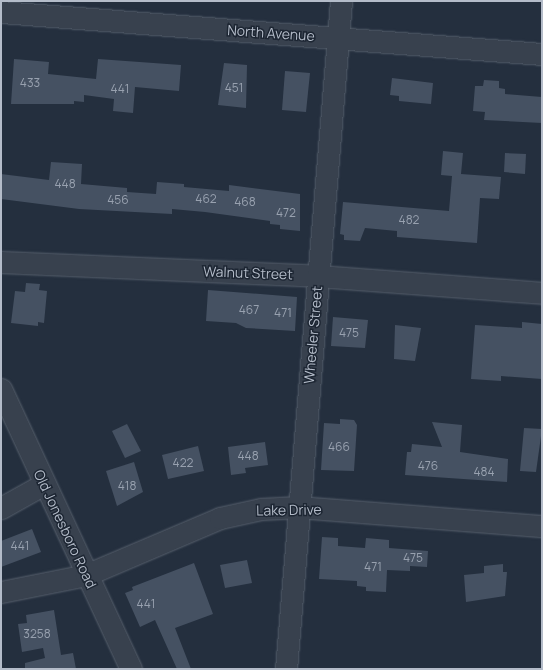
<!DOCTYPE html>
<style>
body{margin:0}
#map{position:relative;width:543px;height:670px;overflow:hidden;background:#242f3e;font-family:Manrope,sans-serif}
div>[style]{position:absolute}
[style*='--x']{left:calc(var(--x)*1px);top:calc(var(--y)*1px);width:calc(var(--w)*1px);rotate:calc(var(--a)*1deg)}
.building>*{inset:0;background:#455162}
.roads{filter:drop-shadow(0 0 1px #565f6c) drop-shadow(0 0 1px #565f6c)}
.minor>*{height:21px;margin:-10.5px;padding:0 10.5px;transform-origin:10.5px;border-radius:10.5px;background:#38414e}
span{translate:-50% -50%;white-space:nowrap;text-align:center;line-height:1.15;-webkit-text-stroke:3px #1d2633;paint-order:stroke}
.number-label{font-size:12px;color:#98a1af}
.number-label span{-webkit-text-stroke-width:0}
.street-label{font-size:14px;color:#b4bcc9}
.frame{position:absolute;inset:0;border:2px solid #b4bcc9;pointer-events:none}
</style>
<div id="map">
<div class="building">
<i style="clip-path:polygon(14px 59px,49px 62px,48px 74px,96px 79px,98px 59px,181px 65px,179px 91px,135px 87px,133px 113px,113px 111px,114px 99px,84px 95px,84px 102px,74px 101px,74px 104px,11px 104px)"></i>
<i style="clip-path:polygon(224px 63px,247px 65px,246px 108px,218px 105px)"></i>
<i style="clip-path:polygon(285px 71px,310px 73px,306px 112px,282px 110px)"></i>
<i style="clip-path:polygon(392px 78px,433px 83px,431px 104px,399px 101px,399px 96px,390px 95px)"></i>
<i style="clip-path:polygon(484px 80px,499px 81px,499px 88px,505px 89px,505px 94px,542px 97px,542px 123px,484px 120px,485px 112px,473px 111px,475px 86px,483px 86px)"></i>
<i style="clip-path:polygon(443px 151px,463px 153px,461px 174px,501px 177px,499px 199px,480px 198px,477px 243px,397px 237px,397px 231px,365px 228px,360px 241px,344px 240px,344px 235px,340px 234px,343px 202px,449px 211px,452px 176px,441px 175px)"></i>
<i style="clip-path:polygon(505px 153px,526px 154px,525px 174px,504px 172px)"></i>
<i style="clip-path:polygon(51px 162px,82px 164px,81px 184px,127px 188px,127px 192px,156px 194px,157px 182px,184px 184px,184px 187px,229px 191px,229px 185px,300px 194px,300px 231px,280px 229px,280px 225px,270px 224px,270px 221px,205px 212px,172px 209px,172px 214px,79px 209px,1px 199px,1px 174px,49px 180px)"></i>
<i style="clip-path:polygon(26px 283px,40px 284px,39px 290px,47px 291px,44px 323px,38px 322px,38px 326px,11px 323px,15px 291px,25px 292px)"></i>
<i style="clip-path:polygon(208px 290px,297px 297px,295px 331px,246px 328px,236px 323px,206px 321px)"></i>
<i style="clip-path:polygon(333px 317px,368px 320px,365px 348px,331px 346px)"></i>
<i style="clip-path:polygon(522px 322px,542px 324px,542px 379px,501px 376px,501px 381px,471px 379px,475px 325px,522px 328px)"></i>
<i style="clip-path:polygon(395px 325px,421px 328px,415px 361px,394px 359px)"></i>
<i style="clip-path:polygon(340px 419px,354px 420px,357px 425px,354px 471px,321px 470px,324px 423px,340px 424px)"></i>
<i style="clip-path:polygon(432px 422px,462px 425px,460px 452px,508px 459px,507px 482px,405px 475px,407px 452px,411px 452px,412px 444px,442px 447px)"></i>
<i style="clip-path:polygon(127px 424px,141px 451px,125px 458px,112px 431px)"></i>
<i style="clip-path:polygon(524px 428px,542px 429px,536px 472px,520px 471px)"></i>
<i style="clip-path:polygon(265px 442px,268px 465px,245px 468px,246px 473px,231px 475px,228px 447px)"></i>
<i style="clip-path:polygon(198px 446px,204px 471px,168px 479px,162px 455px)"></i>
<i style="clip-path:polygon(134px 462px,143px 492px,117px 506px,106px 471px)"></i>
<i style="clip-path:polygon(32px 529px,41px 552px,1px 567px,1px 541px)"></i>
<i style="clip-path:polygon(322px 537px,338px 538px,338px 546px,365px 548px,366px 538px,389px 540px,389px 548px,428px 551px,427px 567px,410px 566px,410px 571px,387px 570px,386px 592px,366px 591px,366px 587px,357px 586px,357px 581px,319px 579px)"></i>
<i style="clip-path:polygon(247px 560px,252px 583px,225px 588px,220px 565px)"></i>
<i style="clip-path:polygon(194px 563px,213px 614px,175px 628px,191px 669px,177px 669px,155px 620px,140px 627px,125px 593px,133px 590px,132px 587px)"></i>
<i style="clip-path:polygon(503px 564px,503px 572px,507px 572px,505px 596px,466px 602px,464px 575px,484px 573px,484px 566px)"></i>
<i style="clip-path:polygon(54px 610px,61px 655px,73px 653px,76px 669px,25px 669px,25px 663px,45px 658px,43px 648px,22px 652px,18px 624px,27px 623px,26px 615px)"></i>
</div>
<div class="roads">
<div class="minor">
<i style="--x:1;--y:12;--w:543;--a:4.44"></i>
<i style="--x:1;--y:262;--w:317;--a:2.5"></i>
<i style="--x:318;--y:276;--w:225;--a:4.3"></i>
<i style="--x:1;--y:389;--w:309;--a:65.1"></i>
<i style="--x:1;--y:508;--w:49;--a:-29.2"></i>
<i style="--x:1;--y:592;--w:87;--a:-11.3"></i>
<i style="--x:86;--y:575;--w:146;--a:-23"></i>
<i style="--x:220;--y:518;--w:42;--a:-12.4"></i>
<i style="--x:261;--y:509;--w:38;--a:-3"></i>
<i style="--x:299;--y:507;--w:244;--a:4.5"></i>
<i style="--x:286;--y:669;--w:670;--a:-85.29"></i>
</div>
</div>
<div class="number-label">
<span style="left:30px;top:83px">433</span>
<span style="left:234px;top:88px">451</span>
<span style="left:120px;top:89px">441</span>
<span style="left:65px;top:184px">448</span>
<span style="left:206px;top:199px">462</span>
<span style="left:118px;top:200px">456</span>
<span style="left:245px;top:202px">468</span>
<span style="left:286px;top:213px">472</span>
<span style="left:409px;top:220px">482</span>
<span style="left:249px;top:310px">467</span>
<span style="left:283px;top:313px">471</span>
<span style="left:349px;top:333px">475</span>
<span style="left:339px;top:447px">466</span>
<span style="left:248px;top:456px">448</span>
<span style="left:183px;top:463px">422</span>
<span style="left:428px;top:466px">476</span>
<span style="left:484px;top:472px">484</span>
<span style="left:127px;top:486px">418</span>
<span style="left:20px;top:546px">441</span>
<span style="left:413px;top:558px">475</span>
<span style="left:373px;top:567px">471</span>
<span style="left:146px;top:604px">441</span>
<span style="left:37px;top:634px">3258</span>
</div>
<div class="street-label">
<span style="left:271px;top:33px;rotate:4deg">North Avenue</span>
<span style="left:248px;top:273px;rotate:2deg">Walnut Street</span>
<span style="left:313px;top:335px;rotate:-85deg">Wheeler Street</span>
<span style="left:289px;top:510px;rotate:-1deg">Lake Drive</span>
<span style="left:65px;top:529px;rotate:65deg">Old Jonesboro Road</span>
</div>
<div class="frame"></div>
</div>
